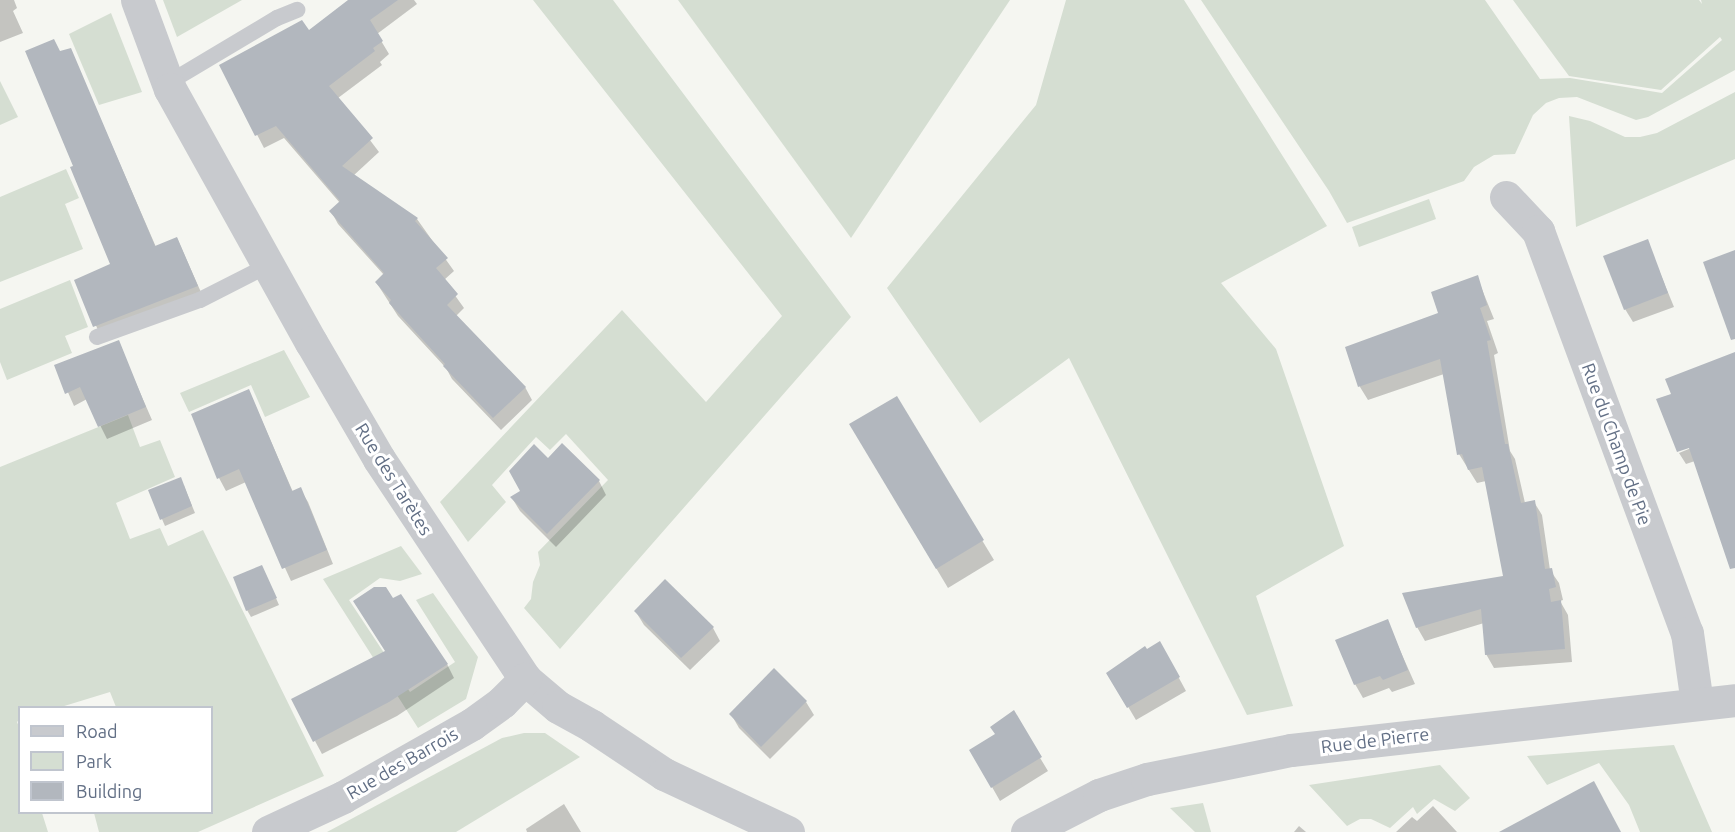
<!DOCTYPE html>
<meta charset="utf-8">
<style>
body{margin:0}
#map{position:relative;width:1735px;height:832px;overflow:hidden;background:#f5f6f1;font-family:Ubuntu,sans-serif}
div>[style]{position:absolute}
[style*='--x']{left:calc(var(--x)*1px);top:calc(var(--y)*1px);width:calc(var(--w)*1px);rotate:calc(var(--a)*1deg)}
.green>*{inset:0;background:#d5ded2}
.shadow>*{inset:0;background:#0003}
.building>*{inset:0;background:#b2b7be}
.service>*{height:16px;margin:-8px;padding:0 8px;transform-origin:8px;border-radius:8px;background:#c8cace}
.minor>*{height:33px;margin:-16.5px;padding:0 16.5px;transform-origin:16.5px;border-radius:16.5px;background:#c8cace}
span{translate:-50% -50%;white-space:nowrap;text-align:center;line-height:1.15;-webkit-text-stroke:6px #fff;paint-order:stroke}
.street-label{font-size:18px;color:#626f85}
.legend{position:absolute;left:18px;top:706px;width:195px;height:108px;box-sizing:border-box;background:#fff;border:2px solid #c0c5ce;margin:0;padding:8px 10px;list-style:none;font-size:18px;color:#626f85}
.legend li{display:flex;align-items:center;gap:12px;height:30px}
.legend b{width:30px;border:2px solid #c0c5ce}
</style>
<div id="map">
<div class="green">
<i style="clip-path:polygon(163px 0,242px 0,177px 37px)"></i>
<i style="clip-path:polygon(533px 0,613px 0,851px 317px,560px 649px,524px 608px,531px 599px,533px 582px,540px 565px,538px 552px,608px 480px,566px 434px,550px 450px,536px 437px,492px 485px,506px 502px,468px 542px,440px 502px,622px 310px,706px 402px,782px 316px)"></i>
<i style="clip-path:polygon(678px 0,1010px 0,851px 238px)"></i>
<i style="clip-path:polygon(1066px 0,1184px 0,1327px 226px,1221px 283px,1276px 349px,1344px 546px,1256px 596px,1293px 706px,1247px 715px,1069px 358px,980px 423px,887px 288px,1036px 105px)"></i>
<i style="clip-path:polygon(1201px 0,1485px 0,1540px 79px,1570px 78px,1662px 93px,1722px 40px,1720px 37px,1661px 90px,1569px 76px,1513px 0,1699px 0,1702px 4px,1701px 0,1735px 0,1735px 70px,1648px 117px,1636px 120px,1577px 97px,1559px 98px,1546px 103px,1533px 115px,1515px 154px,1494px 155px,1474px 167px,1464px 181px,1347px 223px,1329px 191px)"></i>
<i style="clip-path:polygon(111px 13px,142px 92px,99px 105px,69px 34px)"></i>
<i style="clip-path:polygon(0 81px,18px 117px,0 125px)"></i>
<i style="clip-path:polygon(1735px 92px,1735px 159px,1576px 227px,1569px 116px,1590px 121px,1625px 137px,1640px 137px,1657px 133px)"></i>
<i style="clip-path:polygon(66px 169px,79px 198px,65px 204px,83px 249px,0 282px,0 197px)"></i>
<i style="clip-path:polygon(1429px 199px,1436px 219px,1359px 247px,1352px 227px)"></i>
<i style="clip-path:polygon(70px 280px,88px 327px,65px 336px,72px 353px,7px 380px,0 362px,0 309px)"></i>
<i style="clip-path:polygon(284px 350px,310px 397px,265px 417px,251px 385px,189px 412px,180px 393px)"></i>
<i style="clip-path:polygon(128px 415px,140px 447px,160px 440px,175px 477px,116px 503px,130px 539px,160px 528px,168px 546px,203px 530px,324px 776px,198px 832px,99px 832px,94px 813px,212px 812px,212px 708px,116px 707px,110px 692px,61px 707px,20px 708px,19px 720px,17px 722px,20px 729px,20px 812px,42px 813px,48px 832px,0 832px,0 467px)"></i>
<i style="clip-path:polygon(401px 546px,422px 574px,400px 581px,380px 578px,349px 600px,410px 692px,455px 662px,416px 600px,433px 593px,478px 657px,466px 699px,418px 728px,323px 579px)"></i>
<i style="clip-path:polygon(524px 733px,545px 733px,580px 757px,456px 832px,327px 832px,502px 738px)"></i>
<i style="clip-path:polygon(1674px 745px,1712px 832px,1640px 832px,1629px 805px,1599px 763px,1547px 785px,1527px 756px)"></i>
<i style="clip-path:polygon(1440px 765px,1470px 798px,1455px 811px,1434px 799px,1417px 814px,1413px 807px,1390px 828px,1371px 819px,1360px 819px,1347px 826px,1309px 785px)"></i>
<i style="clip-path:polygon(1203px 803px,1211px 832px,1195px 832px,1170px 808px)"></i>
</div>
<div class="shadow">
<i style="clip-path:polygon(0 0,14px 0,17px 8px,13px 11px,23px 33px,0 42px)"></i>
<i style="clip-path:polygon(351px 0,414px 0,417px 4px,377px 34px,389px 54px,380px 62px,382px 65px,338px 98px,379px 152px,353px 176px,417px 219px,454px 271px,444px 280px,464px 308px,456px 316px,525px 387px,532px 400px,501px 430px,452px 379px,446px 368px,398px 316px,376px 282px,384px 275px,338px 224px,331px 211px,340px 203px,284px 138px,264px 148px,221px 65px,308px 32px)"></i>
<i style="clip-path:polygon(70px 49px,156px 247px,177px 238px,204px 299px,102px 339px,76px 281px,112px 265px,75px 166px,60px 53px)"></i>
<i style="clip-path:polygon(1647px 241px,1674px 307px,1633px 322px,1625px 309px)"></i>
<i style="clip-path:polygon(1477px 277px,1494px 319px,1487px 321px,1498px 353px,1494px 355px,1510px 451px,1515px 459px,1525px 503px,1534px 502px,1542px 515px,1550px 570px,1559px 583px,1563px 600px,1560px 601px,1568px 615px,1572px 662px,1494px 668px,1486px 654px,1484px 623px,1425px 641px,1417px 627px,1504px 577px,1486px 481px,1477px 483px,1459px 454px,1444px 374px,1368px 400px,1360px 387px,1347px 348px,1440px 314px)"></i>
<i style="clip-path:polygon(118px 342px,152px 420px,107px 439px,87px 399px,74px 406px,56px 365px)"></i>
<i style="clip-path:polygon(1735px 353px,1735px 545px,1695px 461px,1686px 464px,1679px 453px,1696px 446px,1673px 395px)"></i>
<i style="clip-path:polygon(249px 391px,293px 492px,300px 489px,308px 502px,333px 564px,291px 581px,246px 482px,226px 491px,219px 478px)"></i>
<i style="clip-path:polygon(896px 398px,994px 560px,948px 588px,862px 444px)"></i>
<i style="clip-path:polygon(548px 460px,599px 481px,606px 495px,556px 547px,520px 511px,512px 498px,522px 491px)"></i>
<i style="clip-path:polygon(184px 486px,195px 513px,165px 526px,150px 491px)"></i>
<i style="clip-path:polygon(265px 573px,279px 605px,251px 617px,247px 610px)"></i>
<i style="clip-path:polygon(636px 612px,713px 628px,720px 641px,690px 670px,644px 625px)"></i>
<i style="clip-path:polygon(1387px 621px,1415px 684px,1392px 692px,1389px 688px,1363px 698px,1355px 684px)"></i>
<i style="clip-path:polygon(387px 652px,447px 664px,454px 678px,397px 716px,322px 754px,315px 741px)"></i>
<i style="clip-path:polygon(1167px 656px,1186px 691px,1136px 720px,1108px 673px)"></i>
<i style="clip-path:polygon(806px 702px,814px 715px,770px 759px,739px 728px,731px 714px)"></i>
<i style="clip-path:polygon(1013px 713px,1048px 771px,1000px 801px,971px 750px,997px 735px)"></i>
<i style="clip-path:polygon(564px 804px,581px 832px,527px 832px,526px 829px)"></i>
<i style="clip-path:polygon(1433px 806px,1457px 832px,1396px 832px,1412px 817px,1417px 821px)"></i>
<i style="clip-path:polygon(1299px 826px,1306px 832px,1294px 832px)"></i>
</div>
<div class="building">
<i style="clip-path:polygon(348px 0,398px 0,370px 20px,383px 41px,373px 48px,375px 51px,329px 86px,373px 138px,342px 166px,418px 218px,415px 221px,448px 258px,436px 268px,458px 294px,447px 305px,526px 387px,493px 418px,443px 366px,445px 364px,389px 303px,391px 300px,375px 282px,384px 273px,329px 211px,340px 201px,276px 126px,255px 136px,219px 65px,302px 20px,309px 30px)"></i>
<i style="clip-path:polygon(54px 39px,60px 51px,71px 48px,155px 246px,177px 237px,198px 286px,93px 327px,74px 280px,110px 264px,70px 167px,73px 166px,25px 51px)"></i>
<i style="clip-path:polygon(1648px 239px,1668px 293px,1624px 310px,1603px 256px)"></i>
<i style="clip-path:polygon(1735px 250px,1735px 339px,1731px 340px,1703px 262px)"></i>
<i style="clip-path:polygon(1478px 275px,1487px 305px,1480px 308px,1491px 340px,1487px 341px,1505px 444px,1508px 444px,1521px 503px,1535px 500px,1545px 569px,1552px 568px,1556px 587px,1549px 589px,1551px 602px,1561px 600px,1565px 649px,1485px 655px,1481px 609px,1416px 628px,1402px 593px,1503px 576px,1482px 467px,1468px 470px,1462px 454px,1457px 455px,1440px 359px,1358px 387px,1345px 347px,1438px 313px,1431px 292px)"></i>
<i style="clip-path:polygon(119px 340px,146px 407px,98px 427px,80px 387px,65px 394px,54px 365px)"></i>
<i style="clip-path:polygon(1735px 352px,1735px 568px,1730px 569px,1689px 448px,1677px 452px,1656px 399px,1671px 394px,1665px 379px)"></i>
<i style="clip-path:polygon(249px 389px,292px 491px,301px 487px,327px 550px,282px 569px,239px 469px,217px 479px,191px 414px)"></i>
<i style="clip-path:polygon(897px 396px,984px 540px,936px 569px,849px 424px)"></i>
<i style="clip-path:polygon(562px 443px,600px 480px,547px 534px,510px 497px,520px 491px,509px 471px,534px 444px,548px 458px)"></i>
<i style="clip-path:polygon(181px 477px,192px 506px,160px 520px,148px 490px)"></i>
<i style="clip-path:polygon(262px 565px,277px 598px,246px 611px,233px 577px)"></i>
<i style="clip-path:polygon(665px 579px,714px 627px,681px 658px,634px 611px)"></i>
<i style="clip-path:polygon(374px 587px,386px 587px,393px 598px,401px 594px,448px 664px,389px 702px,313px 742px,291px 699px,385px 651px,353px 601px)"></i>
<i style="clip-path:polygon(1388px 619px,1408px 670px,1383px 680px,1380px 676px,1354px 685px,1335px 640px)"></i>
<i style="clip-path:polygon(1160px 641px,1180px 677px,1127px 708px,1106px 673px,1145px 646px,1147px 649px)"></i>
<i style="clip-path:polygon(774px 668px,807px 701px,761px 747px,729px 714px)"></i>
<i style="clip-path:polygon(1014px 710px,1042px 757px,991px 788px,969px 750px,995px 734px,990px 727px)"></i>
<i style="clip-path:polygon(1594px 781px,1621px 832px,1499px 832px)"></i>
</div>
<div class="service">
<i style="--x:168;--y:83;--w:127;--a:-30.8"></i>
<i style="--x:277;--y:18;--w:22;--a:-22"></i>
<i style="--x:97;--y:337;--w:109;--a:-19.8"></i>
<i style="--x:200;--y:300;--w:77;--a:-26.9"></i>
</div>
<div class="minor">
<i style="--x:137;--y:0;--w:95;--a:69.7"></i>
<i style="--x:170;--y:89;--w:290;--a:60.9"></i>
<i style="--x:311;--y:342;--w:135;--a:59.8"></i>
<i style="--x:379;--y:459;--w:264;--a:56.4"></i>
<i style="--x:525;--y:679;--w:43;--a:40.3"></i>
<i style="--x:558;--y:707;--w:39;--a:29"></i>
<i style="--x:592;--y:726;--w:87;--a:33.7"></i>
<i style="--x:664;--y:774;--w:137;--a:25.1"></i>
<i style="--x:1506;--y:197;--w:47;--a:46.7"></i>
<i style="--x:1538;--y:231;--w:429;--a:69.7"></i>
<i style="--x:1687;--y:633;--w:71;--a:81.9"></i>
<i style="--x:268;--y:832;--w:83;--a:-25"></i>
<i style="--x:343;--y:797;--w:148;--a:-29.5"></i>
<i style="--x:472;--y:724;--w:37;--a:-36"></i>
<i style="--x:502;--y:702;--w:33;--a:-45"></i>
<i style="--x:1027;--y:832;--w:81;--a:-27.2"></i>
<i style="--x:1099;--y:795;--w:51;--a:-18.4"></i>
<i style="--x:1147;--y:779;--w:147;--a:-11.4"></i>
<i style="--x:1291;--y:750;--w:447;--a:-6.4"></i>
</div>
<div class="street-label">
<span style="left:1617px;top:444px;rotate:70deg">Rue du Champ de Pie</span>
<span style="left:394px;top:479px;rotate:58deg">Rue des Tarètes</span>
<span style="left:1375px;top:740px;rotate:-7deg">Rue de Pierre</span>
<span style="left:402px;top:763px;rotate:-30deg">Rue des Barrois</span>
</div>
<ul class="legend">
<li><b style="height:8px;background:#c8cace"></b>Road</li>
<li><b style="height:16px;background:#d5ded2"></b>Park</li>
<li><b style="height:16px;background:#b2b7be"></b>Building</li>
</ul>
</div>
